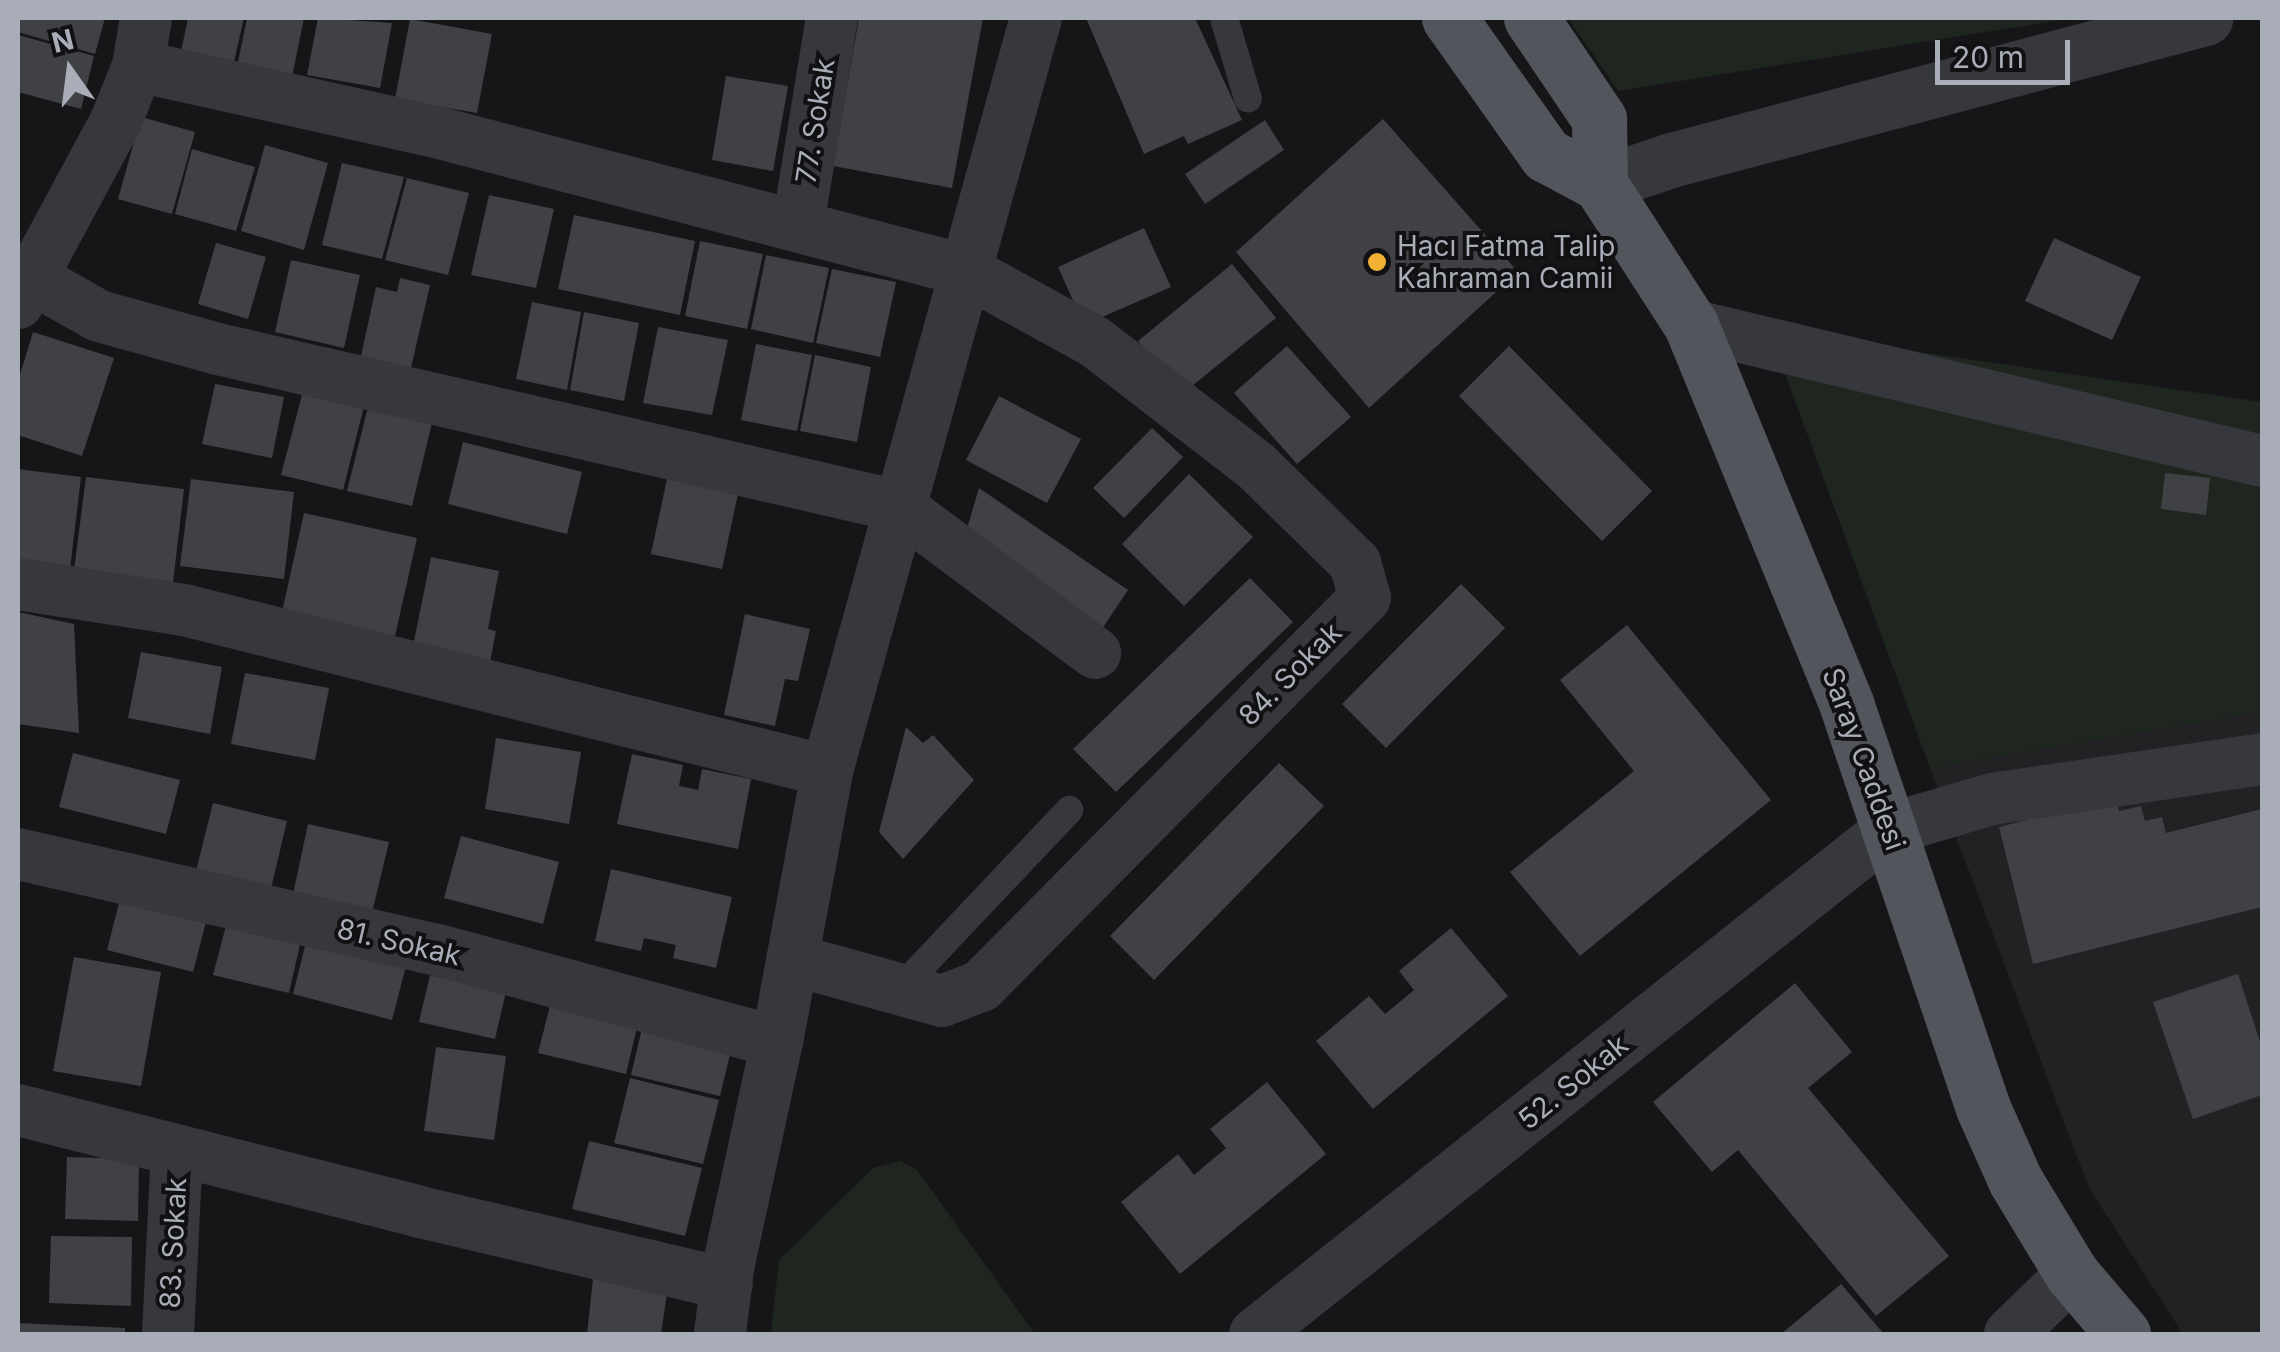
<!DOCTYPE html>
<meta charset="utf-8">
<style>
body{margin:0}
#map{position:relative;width:2280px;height:1352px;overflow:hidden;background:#161618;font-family:Inter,sans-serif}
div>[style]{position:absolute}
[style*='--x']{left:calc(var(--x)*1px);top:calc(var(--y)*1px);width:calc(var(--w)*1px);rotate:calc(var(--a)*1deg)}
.built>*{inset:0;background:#222225}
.green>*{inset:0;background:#1e261f}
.building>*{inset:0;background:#404145}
.service>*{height:28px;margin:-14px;padding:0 14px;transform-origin:14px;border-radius:14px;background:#37383d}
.minor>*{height:52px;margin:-26px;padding:0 26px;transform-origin:26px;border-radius:26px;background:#37383d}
.tertiary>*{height:55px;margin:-27.5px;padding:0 27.5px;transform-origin:27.5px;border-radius:27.5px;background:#37383d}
.primary>*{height:55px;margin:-27.5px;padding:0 27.5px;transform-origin:27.5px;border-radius:27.5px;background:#53555c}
.dots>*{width:28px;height:28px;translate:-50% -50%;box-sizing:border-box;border:5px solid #111113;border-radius:50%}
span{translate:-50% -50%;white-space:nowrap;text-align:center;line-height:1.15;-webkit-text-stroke:8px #111113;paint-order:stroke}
.street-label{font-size:28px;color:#a8adb8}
.poi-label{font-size:28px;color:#a8adb8}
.left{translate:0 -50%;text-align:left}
.frame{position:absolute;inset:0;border:20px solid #a8adb8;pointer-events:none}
.north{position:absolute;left:20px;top:20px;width:100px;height:100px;-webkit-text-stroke:8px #111113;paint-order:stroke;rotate:346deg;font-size:28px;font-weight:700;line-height:40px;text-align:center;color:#a8adb8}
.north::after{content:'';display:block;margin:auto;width:35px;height:45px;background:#a8adb8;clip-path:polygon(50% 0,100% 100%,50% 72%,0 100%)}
.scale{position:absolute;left:1935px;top:40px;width:135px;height:45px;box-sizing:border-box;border:5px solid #a8adb8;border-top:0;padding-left:12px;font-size:30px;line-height:35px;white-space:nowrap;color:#a8adb8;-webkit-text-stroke:8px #111113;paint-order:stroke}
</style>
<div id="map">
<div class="built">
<i style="clip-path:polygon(2262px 712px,2262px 1329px,2252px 1334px,2183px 1334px,2089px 1188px,1930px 768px)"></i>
</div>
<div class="green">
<i style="clip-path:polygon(1568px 18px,2073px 18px,1618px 91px)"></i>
<i style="clip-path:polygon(1769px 330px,2262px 402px,2262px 712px,1930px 768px)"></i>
<i style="clip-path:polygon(900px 1161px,917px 1170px,1035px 1334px,771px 1334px,779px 1260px,873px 1168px)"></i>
</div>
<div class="building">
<i style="clip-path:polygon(18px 18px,105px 18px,95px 54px,18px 32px)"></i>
<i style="clip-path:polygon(188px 18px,244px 18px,233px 66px,180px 56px)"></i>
<i style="clip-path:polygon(247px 18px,304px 18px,292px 77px,237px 67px)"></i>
<i style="clip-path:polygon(318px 18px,392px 23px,380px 88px,307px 75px)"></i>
<i style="clip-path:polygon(859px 18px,983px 18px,952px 188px,833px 166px)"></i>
<i style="clip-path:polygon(1086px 18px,1195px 18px,1242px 120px,1188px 144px,1184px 136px,1144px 154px)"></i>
<i style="clip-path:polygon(410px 19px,492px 34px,477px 113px,395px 99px)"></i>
<i style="clip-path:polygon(18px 35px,94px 56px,81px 109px,18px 92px)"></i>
<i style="clip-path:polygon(726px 76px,788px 86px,773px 171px,712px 160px)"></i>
<i style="clip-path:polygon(141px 117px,195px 132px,172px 214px,118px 199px)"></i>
<i style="clip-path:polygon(1383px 119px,1518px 272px,1369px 408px,1236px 252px)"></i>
<i style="clip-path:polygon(1265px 120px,1284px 150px,1205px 204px,1185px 174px)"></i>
<i style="clip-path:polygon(265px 145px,328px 163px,304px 250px,241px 231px)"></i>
<i style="clip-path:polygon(192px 149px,255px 167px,236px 231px,175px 214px)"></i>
<i style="clip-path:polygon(342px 163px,404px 177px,382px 259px,322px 245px)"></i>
<i style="clip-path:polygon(407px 178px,469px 193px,448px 275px,385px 260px)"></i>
<i style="clip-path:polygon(489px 195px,554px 209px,536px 288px,471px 275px)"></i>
<i style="clip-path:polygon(574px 215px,695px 241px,680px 315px,558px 289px)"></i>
<i style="clip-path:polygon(1144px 228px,1171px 287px,1084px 325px,1058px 267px)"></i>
<i style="clip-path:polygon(2054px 238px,2141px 277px,2112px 340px,2025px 301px)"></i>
<i style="clip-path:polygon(700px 241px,763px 254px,747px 329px,685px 316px)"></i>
<i style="clip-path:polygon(216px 243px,266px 257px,248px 319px,198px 304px)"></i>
<i style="clip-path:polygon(766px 255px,829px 268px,813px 343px,751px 329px)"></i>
<i style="clip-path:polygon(291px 260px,360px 275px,344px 348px,275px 332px)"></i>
<i style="clip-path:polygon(1232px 264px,1276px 318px,1182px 394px,1138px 341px)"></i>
<i style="clip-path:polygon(832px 269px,896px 282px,880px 357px,816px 343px)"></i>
<i style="clip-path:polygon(400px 278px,430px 285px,411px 368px,361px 356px,376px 287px,397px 292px)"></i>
<i style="clip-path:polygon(532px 302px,581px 312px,567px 390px,516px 379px)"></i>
<i style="clip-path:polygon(584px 312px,639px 323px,624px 401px,570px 390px)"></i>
<i style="clip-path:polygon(658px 327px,728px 340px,712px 415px,643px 403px)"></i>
<i style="clip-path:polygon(33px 332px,114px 358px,82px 456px,18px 435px,18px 381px)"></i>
<i style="clip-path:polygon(756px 344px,812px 355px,797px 431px,741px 420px)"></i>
<i style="clip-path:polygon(1287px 346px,1351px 417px,1297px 464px,1234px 393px)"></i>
<i style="clip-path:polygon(1509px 346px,1652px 491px,1602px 541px,1459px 396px)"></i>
<i style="clip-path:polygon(815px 355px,871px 367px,857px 442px,800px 431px)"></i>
<i style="clip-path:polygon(215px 384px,284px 397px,272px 458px,202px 444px)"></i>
<i style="clip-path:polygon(303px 391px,364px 406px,343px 490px,281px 475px)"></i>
<i style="clip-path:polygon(999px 396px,1081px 439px,1047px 503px,966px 460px)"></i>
<i style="clip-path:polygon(368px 407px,432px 423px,412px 506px,347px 491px)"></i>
<i style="clip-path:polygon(1152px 428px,1183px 457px,1124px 518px,1093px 488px)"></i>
<i style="clip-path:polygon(463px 442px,582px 472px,567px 534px,448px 504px)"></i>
<i style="clip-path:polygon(18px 469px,81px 477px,70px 569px,18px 563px)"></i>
<i style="clip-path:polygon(2165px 473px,2210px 478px,2206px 515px,2161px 509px)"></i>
<i style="clip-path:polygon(668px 474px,739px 489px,722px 569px,651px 554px)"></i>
<i style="clip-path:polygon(1189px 474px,1253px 537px,1184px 606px,1122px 544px)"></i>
<i style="clip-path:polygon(86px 477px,184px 489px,173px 582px,74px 570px)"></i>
<i style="clip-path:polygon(191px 479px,294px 492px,284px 579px,180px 566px)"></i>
<i style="clip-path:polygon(979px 488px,1128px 590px,1098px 635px,963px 542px)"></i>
<i style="clip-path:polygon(304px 513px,417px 538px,395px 636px,282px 612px)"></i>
<i style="clip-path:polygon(431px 557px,499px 571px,488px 629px,496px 631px,490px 662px,413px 646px)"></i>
<i style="clip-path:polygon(1250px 578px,1293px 622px,1116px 792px,1073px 749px)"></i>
<i style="clip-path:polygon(1461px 584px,1505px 628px,1386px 748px,1342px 704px)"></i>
<i style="clip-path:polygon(18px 612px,74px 624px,79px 733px,18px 724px)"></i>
<i style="clip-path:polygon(745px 614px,810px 629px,798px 681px,785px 679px,775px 726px,724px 715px)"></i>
<i style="clip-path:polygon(1627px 625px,1771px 800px,1580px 956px,1510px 872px,1634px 771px,1560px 680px)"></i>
<i style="clip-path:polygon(141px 652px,222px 667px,210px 734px,128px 718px)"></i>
<i style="clip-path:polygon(245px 673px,329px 688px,315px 760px,231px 744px)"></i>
<i style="clip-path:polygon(906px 727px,923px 743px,933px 735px,974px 780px,903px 859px,879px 832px)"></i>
<i style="clip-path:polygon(496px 738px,581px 752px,569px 824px,485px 809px)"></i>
<i style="clip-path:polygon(73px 753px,180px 780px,166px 834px,59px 807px)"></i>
<i style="clip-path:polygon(632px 754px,683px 765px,679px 786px,698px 790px,702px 769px,751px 779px,738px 849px,617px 824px)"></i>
<i style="clip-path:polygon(1279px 763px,1324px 806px,1154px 980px,1110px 936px)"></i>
<i style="clip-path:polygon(2116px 798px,2119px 811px,2141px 806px,2145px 821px,2162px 817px,2166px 833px,2262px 809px,2262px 907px,2033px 964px,1999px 827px)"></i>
<i style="clip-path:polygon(213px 803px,287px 821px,268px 901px,193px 883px)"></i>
<i style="clip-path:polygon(308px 824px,389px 842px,371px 917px,292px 899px)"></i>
<i style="clip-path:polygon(461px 836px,559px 862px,543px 924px,444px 898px)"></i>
<i style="clip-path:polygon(611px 869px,732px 897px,716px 968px,673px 958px,676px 945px,644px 938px,641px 951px,595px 941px)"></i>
<i style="clip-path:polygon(120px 899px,206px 922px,193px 972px,107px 950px)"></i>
<i style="clip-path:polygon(227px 922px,301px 940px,289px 993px,213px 975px)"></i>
<i style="clip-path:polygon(1451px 928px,1508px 996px,1373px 1109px,1316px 1041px,1369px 996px,1385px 1014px,1414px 990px,1399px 971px)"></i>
<i style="clip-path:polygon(306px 942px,406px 966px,392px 1020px,293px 994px)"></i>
<i style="clip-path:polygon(74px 957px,161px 972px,141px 1086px,53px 1071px)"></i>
<i style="clip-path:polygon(2238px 974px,2262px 1048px,2262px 1095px,2193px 1119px,2153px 1002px)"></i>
<i style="clip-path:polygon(430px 975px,506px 992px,495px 1039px,419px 1022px)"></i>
<i style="clip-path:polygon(1795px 983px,1852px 1052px,1808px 1088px,1949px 1256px,1876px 1316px,1738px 1150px,1712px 1172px,1653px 1102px)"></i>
<i style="clip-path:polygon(552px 998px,639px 1019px,626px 1074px,538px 1053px)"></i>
<i style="clip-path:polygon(644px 1020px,733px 1042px,720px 1096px,631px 1075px)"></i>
<i style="clip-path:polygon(436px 1047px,506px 1056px,494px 1140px,424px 1131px)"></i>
<i style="clip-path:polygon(630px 1078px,719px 1100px,703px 1164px,614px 1143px)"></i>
<i style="clip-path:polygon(1267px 1082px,1326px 1154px,1180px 1274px,1121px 1202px,1178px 1154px,1194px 1175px,1226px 1148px,1210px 1129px)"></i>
<i style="clip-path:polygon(589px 1141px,702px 1168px,685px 1236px,572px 1209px)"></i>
<i style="clip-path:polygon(67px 1157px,139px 1159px,138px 1221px,65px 1219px)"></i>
<i style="clip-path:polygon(51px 1236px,132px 1237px,131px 1306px,49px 1303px)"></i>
<i style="clip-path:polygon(593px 1279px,668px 1287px,661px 1334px,587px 1334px)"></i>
<i style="clip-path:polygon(1841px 1284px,1884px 1334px,1781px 1334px)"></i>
<i style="clip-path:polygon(18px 1323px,125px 1328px,125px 1334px,18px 1334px)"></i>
</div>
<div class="service">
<i style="--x:1224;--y:18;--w:84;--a:73.5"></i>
<i style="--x:899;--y:990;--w:248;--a:-46.6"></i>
</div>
<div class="minor">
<i style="--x:138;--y:66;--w:309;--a:12.5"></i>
<i style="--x:440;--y:133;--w:542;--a:14.65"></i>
<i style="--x:964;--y:270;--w:149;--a:28.8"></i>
<i style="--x:1095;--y:342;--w:203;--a:37.6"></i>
<i style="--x:1256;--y:466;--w:139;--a:44.4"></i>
<i style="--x:1355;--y:563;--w:36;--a:74"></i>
<i style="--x:1365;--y:598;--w:546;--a:134.7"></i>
<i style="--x:981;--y:986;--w:42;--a:159"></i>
<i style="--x:942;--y:1001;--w:154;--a:-164.5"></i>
<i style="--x:798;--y:225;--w:210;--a:-80.7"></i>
<i style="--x:30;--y:277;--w:79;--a:29.5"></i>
<i style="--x:99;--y:316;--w:123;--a:15.5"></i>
<i style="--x:218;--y:349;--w:698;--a:13"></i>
<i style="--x:898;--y:506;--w:246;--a:36.7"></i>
<i style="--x:18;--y:303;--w:207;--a:-61.7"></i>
<i style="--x:116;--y:121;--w:59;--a:-68.2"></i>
<i style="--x:138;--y:66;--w:49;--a:-80.5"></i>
<i style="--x:1691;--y:325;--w:587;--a:13.4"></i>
<i style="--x:18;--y:584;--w:168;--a:8.9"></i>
<i style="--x:184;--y:610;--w:663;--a:14.06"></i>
<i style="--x:18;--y:854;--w:431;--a:12.9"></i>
<i style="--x:438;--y:950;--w:351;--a:15.2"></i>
<i style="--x:18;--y:1110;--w:415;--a:14.2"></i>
<i style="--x:420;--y:1212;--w:315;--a:13.2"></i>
<i style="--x:168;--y:1334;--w:182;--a:-87.2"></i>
<i style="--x:720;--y:1334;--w:66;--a:-83.1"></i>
<i style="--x:728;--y:1268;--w:231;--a:-77.8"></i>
<i style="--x:777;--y:1042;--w:276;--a:-79.5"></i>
<i style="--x:827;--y:771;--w:781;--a:-74.49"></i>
<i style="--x:1255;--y:1334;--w:811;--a:-38.49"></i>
<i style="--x:1890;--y:829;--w:106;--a:-16.4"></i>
<i style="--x:1992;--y:799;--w:273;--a:-8.4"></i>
<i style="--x:2010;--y:1334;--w:86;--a:-44.1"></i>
</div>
<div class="tertiary">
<i style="--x:1600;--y:184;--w:75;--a:-18.7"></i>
<i style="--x:1671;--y:160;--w:553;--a:-14.89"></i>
</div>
<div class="primary">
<i style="--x:1449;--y:18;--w:168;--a:54.7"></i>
<i style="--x:1546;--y:155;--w:61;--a:28.2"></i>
<i style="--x:1600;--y:184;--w:168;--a:57.2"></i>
<i style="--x:1691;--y:325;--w:412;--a:67.7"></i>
<i style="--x:1847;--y:706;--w:424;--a:71.3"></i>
<i style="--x:1983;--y:1108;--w:79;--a:66"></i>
<i style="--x:2015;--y:1180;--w:110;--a:58.8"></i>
<i style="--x:2072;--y:1274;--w:79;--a:49.6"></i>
<i style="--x:1531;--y:18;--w:122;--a:56"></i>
<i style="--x:1599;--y:119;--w:65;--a:89.1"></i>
</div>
<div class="dots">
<i style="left:1377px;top:262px;background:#f2b134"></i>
</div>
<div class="street-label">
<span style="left:815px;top:121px;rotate:-81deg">77. Sokak</span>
<span style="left:1290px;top:674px;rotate:-45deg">84. Sokak</span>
<span style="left:1864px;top:759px;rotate:70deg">Saray Caddesi</span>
<span style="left:399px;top:942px;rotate:13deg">81. Sokak</span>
<span style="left:1573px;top:1082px;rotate:-39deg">52. Sokak</span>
<span style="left:173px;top:1243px;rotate:-87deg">83. Sokak</span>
</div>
<div class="poi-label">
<span class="left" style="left:1397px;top:262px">Hacı Fatma Talip<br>Kahraman Camii</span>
</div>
<div class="frame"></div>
<div class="north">N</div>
<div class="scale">20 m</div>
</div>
